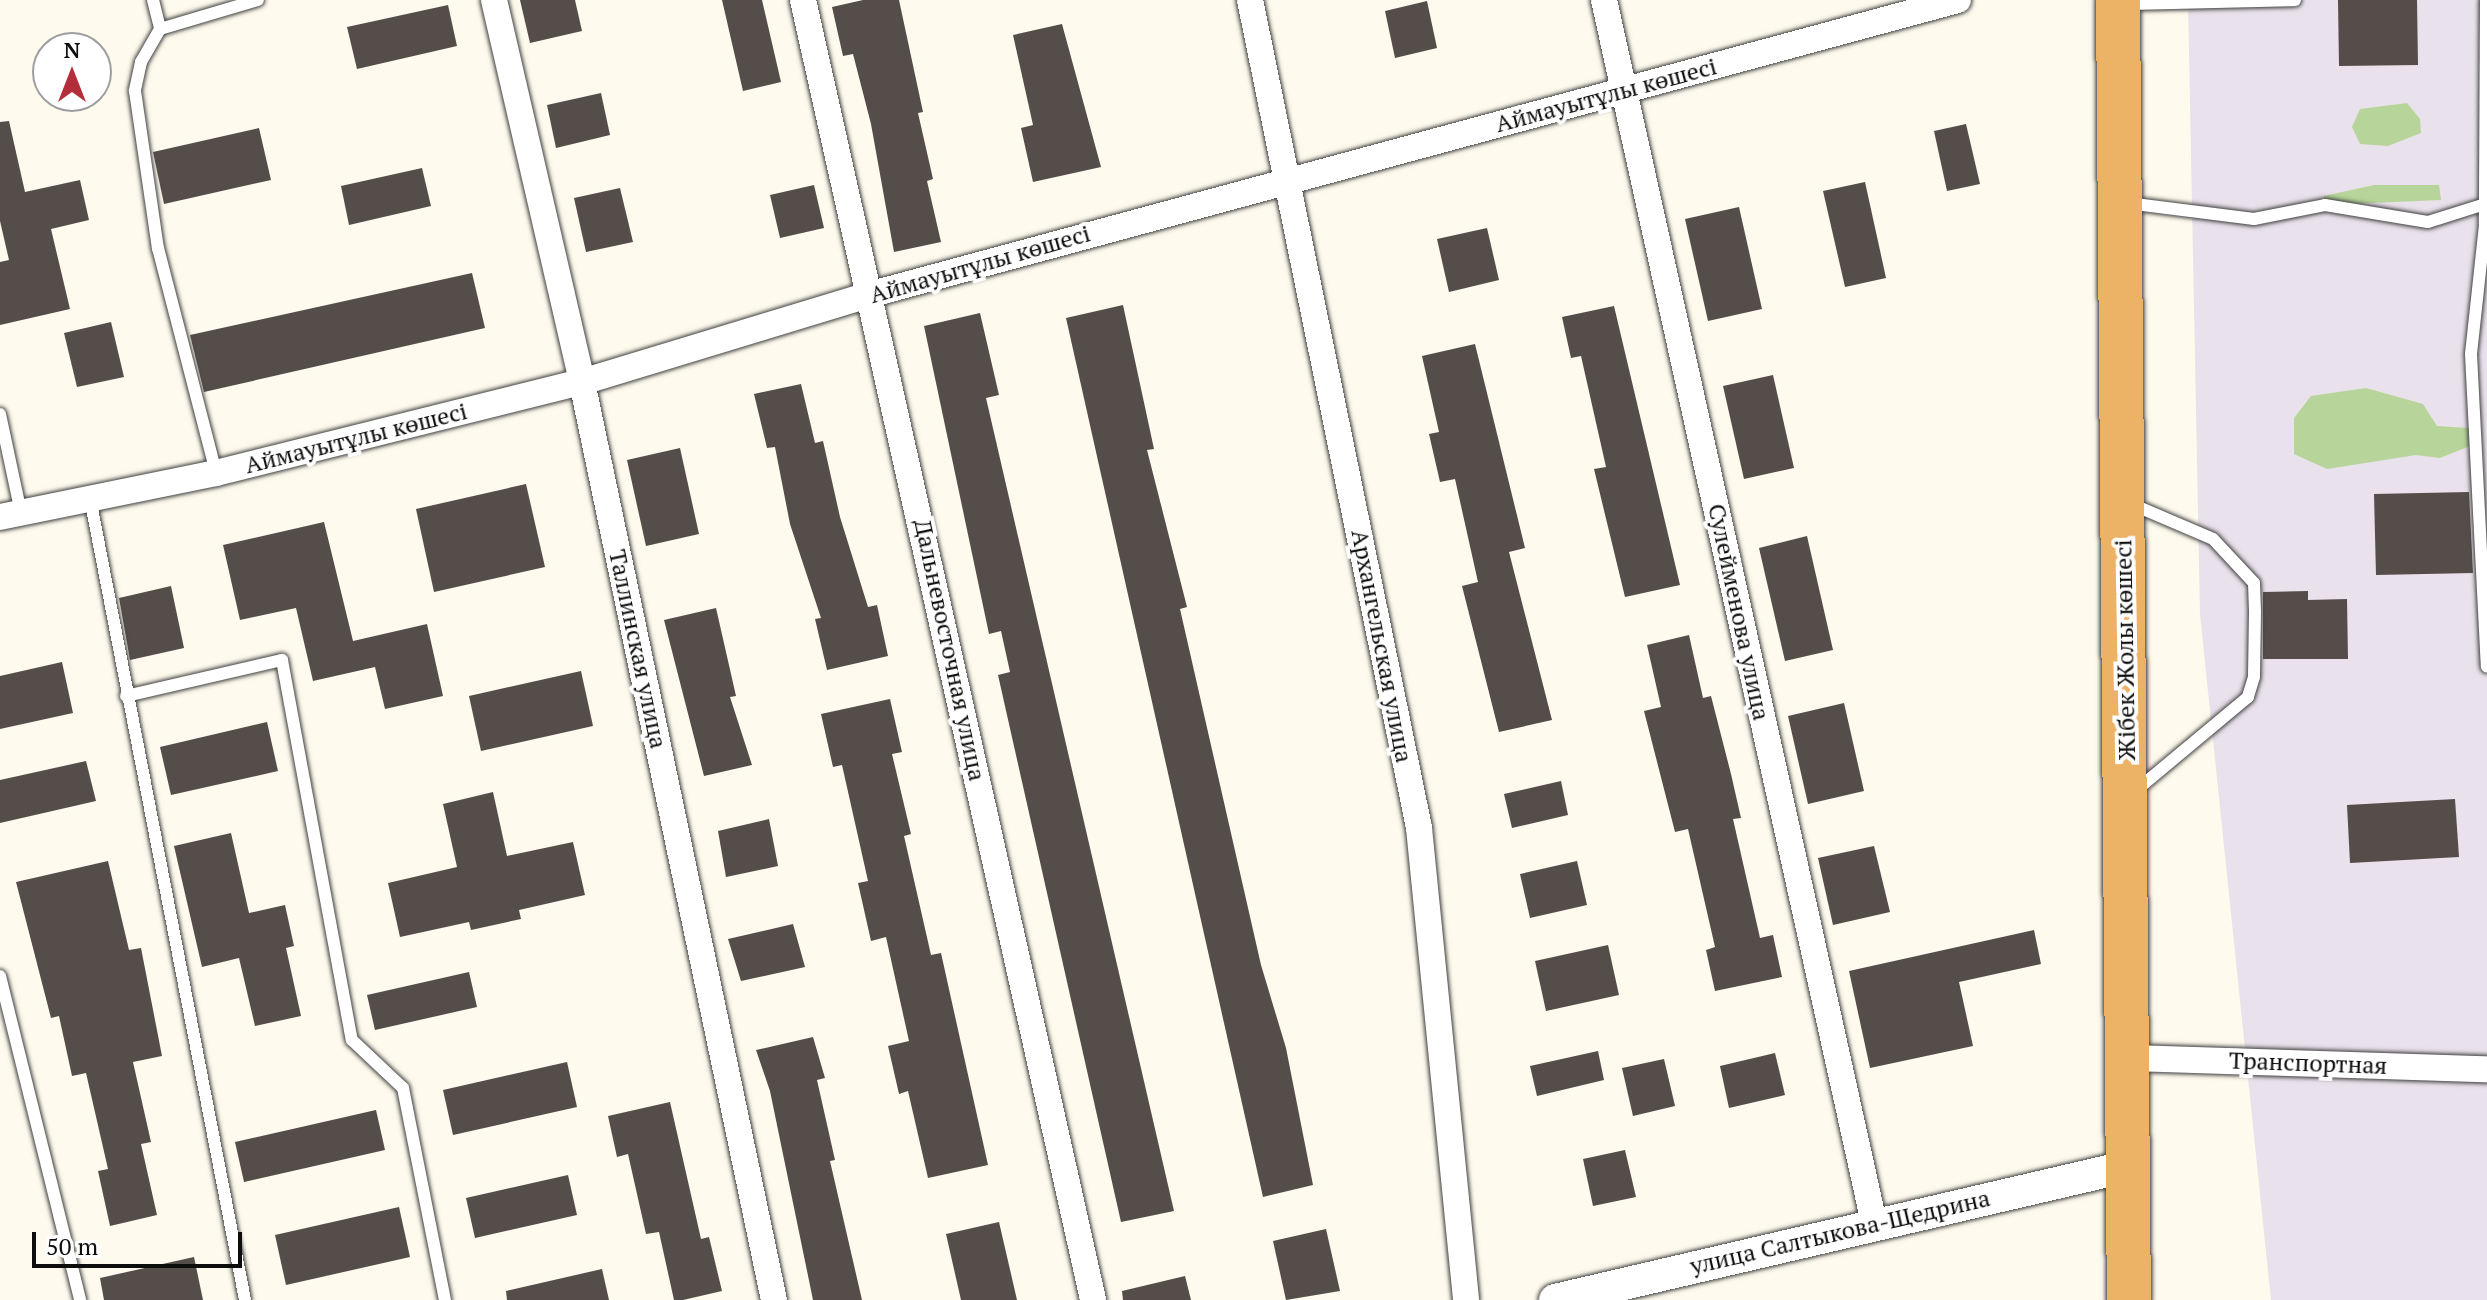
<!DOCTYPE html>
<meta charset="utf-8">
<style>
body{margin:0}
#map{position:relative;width:2487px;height:1300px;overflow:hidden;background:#fefaed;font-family:"PT Serif",serif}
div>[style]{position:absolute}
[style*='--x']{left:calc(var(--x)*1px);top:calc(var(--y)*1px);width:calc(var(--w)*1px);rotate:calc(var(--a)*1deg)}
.industrial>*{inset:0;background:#e9e1eb}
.forest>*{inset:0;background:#b7d59a}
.building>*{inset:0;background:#544d4a}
.roads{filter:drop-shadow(0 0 2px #404040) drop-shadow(0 0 2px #404040)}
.service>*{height:12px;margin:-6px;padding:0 6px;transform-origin:6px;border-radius:6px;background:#fff}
.minor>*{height:26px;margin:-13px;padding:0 13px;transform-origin:13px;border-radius:13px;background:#fff}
.tertiary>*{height:32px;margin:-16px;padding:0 16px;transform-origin:16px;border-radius:16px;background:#fff}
.trunk>*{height:44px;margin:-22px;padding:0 22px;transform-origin:22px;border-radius:22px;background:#ecb266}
span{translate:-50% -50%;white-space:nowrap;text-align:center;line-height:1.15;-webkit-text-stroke:8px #fff;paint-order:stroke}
.street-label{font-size:24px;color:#0d0d0d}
.north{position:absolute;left:32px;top:32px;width:80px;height:80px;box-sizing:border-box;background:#fff;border:2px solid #9e9e9e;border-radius:50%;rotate:0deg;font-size:22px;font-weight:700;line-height:32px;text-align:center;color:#0d0d0d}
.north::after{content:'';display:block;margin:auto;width:28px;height:36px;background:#b32e3a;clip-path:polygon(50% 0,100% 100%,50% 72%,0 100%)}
.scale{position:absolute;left:32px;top:1232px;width:210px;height:36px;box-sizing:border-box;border:4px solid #0d0d0d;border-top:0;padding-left:10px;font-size:24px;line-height:28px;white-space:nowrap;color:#0d0d0d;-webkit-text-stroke:6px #fff;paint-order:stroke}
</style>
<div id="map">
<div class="industrial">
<i style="clip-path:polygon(2188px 0,2487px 0,2487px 1300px,2271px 1300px,2200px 614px)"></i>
</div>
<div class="forest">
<i style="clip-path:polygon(2407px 103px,2420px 119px,2421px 133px,2388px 146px,2360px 144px,2352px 127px,2360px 109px)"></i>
<i style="clip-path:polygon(2374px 185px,2439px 185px,2441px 200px,2325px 205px,2324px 196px)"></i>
<i style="clip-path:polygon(2366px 388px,2423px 404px,2437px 426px,2469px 428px,2470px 446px,2440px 458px,2416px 455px,2327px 469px,2294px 454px,2294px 418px,2311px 396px)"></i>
</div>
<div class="building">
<i style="clip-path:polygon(520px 0,575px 0,582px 31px,530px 43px)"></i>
<i style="clip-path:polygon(722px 0,762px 0,781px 82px,743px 91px)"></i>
<i style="clip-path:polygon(863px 0,899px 0,923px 112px,918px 113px,933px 179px,927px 181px,941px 242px,894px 252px,871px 124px,853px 54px,843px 56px,832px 7px)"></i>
<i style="clip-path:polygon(2338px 0,2417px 0,2418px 65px,2339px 66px)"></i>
<i style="clip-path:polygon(1427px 1px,1437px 48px,1395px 58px,1385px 11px)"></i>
<i style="clip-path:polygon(448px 5px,457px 46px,357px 69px,347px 27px)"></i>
<i style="clip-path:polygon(1062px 24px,1101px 167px,1033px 182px,1021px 128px,1033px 125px,1013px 35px)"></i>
<i style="clip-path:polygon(601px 93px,610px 135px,556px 148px,547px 105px)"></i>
<i style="clip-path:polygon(9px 121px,25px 192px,80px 180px,89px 220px,51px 229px,70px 309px,0 325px,0 262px,9px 260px,0 221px,0 122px)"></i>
<i style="clip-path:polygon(1966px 124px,1980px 184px,1947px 191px,1934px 131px)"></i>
<i style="clip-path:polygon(259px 128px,271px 180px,164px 204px,153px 152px)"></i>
<i style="clip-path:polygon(422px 168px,431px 206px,349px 225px,341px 186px)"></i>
<i style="clip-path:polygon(1865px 182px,1886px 278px,1845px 287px,1823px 191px)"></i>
<i style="clip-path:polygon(814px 185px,824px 228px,780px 238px,770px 195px)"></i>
<i style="clip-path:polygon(620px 188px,633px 242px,586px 252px,574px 198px)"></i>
<i style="clip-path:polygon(1739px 207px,1762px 309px,1708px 321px,1685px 219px)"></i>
<i style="clip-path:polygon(1487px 228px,1499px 280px,1449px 292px,1437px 239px)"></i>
<i style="clip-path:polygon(472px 273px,485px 328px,204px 392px,190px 335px)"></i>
<i style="clip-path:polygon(1123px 305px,1154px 449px,1147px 450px,1187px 607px,1180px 609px,1261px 965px,1286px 1048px,1313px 1185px,1263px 1197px,1066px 318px)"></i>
<i style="clip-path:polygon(1614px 306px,1680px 585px,1625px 597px,1594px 469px,1606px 467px,1581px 356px,1571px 358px,1562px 317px)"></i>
<i style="clip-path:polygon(980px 313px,999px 395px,986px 398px,1174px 1211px,1121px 1222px,998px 675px,1010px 672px,1001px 631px,989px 634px,924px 326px)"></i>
<i style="clip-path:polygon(111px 322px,124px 377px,77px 387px,64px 333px)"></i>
<i style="clip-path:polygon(1475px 344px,1525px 548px,1509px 552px,1552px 720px,1499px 732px,1462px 586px,1478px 582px,1455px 479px,1440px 482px,1429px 434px,1439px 432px,1422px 356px)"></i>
<i style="clip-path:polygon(1773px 375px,1794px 468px,1744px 479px,1723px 386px)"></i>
<i style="clip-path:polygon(801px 384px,815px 443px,823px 441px,840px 517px,868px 607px,877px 605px,888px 656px,827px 670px,815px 619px,821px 618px,790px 524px,775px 447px,767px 448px,754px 394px)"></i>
<i style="clip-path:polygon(680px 448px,699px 534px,646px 546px,627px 460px)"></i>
<i style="clip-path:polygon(526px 484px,545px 567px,434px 592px,416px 509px)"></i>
<i style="clip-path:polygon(2469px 492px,2473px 573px,2376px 575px,2374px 494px)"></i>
<i style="clip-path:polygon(324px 522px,353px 641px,427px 624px,443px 696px,385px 709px,375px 667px,313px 681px,296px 608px,240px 620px,223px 545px)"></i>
<i style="clip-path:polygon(1807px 536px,1833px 650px,1785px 661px,1759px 548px)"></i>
<i style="clip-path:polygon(171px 586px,184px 648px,130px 660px,119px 598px)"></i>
<i style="clip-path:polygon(2308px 591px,2308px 600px,2347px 599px,2348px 659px,2263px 659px,2263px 592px)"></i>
<i style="clip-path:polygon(716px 608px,736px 696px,730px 697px,752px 765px,704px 776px,664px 620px)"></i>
<i style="clip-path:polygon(1689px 635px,1703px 698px,1711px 696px,1731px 774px,1741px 818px,1733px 819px,1760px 938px,1773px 935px,1782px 977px,1715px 991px,1706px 950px,1715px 947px,1688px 829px,1675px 832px,1644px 711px,1661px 707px,1647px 645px)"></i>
<i style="clip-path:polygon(62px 662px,73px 713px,0 729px,0 676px)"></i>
<i style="clip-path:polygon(581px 671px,593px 726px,481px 751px,469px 696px)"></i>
<i style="clip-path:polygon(890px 699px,902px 752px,892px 754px,911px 834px,904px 836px,931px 955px,941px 953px,988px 1165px,928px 1178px,908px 1091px,899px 1094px,888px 1046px,909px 1041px,886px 937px,871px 941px,858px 883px,868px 881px,842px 765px,833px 767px,821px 714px)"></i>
<i style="clip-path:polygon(1844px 703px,1864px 791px,1808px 804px,1788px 716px)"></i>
<i style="clip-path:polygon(267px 722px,278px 771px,171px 795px,160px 747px)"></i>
<i style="clip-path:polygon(86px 761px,96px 801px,0 823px,0 780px)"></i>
<i style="clip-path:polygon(1561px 781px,1568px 815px,1512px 828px,1504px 794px)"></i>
<i style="clip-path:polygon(493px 792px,507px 856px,573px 842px,585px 895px,519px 910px,521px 919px,471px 930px,469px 922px,400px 937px,388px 883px,457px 867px,443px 804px)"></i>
<i style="clip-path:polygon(2455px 799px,2459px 857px,2350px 863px,2347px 805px)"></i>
<i style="clip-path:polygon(769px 819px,778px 866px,726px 877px,718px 831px)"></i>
<i style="clip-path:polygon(231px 833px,249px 913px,285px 905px,294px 946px,286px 948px,301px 1016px,255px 1026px,239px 958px,202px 967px,174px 846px)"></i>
<i style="clip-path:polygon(1874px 846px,1890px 912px,1833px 925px,1818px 858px)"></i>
<i style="clip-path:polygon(108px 861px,129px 950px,141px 948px,162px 1056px,133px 1062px,151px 1142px,141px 1144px,157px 1215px,110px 1226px,98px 1171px,108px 1169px,86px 1073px,72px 1076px,59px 1016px,51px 1018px,16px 882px)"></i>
<i style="clip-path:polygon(1577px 861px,1587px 905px,1530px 918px,1520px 874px)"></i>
<i style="clip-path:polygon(793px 924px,805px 967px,741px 981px,728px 939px)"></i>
<i style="clip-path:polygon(2034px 930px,2041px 964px,1959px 982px,1973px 1046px,1870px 1068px,1849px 971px)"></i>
<i style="clip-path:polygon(1608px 945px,1619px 995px,1546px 1011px,1535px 961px)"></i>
<i style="clip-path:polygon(469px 972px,477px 1007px,375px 1030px,367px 995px)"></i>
<i style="clip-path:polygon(813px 1037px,825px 1078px,817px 1080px,835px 1160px,830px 1161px,862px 1300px,813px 1300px,770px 1091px,756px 1050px)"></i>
<i style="clip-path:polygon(1598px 1051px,1604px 1080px,1537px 1096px,1530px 1066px)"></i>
<i style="clip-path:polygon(1775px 1053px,1785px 1095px,1729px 1108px,1720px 1066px)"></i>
<i style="clip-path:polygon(1664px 1059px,1675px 1106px,1633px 1116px,1622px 1068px)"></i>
<i style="clip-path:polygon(567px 1062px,577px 1107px,453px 1135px,443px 1090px)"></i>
<i style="clip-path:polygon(670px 1102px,701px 1239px,709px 1237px,722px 1291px,683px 1300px,674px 1300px,659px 1232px,646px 1234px,628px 1154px,617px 1157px,608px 1116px)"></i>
<i style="clip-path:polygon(376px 1110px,385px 1150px,244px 1182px,235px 1142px)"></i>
<i style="clip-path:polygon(1625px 1150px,1636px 1197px,1593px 1206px,1583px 1159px)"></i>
<i style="clip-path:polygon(568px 1175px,577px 1215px,475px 1238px,466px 1198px)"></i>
<i style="clip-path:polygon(399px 1207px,410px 1257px,286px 1285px,275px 1235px)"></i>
<i style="clip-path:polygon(999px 1222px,1017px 1300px,961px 1300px,946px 1234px)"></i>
<i style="clip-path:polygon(1326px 1229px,1340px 1291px,1286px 1300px,1273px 1241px)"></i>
<i style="clip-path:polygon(194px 1257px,203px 1300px,104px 1300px,100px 1278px)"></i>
<i style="clip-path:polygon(602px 1269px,609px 1300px,507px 1300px,506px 1291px)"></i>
<i style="clip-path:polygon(1185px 1276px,1191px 1300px,1123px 1300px,1122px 1291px)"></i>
</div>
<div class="roads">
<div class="service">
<i style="--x:153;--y:0;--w:30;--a:76"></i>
<i style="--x:160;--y:29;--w:102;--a:-16.5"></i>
<i style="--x:2486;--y:0;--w:225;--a:90.3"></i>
<i style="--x:2485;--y:225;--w:130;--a:96.2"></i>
<i style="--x:2471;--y:354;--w:313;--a:87.1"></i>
<i style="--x:2125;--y:4;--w:170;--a:-1.3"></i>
<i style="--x:160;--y:29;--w:38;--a:120"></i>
<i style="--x:141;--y:62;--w:30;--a:102"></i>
<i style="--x:135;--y:91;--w:159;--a:81.7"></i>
<i style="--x:158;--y:248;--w:232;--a:75.5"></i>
<i style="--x:2127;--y:203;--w:128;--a:7.2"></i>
<i style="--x:2254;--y:219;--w:72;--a:-11.2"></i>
<i style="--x:2325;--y:205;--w:104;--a:9.4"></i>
<i style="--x:2428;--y:222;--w:57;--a:-17.5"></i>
<i style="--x:0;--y:414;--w:101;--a:78"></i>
<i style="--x:90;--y:498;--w:817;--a:79.06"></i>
<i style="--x:2129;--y:503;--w:91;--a:23.2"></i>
<i style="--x:2213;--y:539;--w:60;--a:47"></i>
<i style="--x:2254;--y:583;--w:29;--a:88"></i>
<i style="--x:2255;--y:612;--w:65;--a:90.9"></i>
<i style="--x:2254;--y:677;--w:21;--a:107"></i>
<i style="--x:2248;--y:697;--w:147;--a:140.2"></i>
<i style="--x:126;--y:696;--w:160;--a:-13"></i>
<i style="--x:282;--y:660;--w:386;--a:79.6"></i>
<i style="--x:352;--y:1040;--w:70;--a:43.3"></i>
<i style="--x:403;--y:1088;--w:216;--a:78.8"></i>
<i style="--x:0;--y:976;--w:334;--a:76.1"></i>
</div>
<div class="minor">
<i style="--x:494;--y:0;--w:392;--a:77"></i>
<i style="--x:582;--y:382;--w:938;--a:78.19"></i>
<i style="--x:803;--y:0;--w:1332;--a:77.42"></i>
<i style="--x:1250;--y:0;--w:845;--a:78.46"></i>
<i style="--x:1419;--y:828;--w:474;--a:84.3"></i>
<i style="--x:1604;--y:0;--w:1252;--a:77.55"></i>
<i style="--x:0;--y:517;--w:220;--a:-11.5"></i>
<i style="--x:216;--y:473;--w:377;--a:-14"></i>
<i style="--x:582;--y:382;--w:303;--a:-16.9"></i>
<i style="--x:872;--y:294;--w:1125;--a:-15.15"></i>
<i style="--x:2129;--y:1058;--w:358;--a:1.8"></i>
</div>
<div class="tertiary">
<i style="--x:1555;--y:1300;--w:585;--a:-13.13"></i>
</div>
<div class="trunk">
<i style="--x:2118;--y:0;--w:1300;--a:89.52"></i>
</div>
</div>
<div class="street-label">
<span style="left:1606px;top:95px;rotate:-15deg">Аймауытұлы көшесі</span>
<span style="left:980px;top:264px;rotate:-16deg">Аймауытұлы көшесі</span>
<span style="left:356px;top:438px;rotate:-14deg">Аймауытұлы көшесі</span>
<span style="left:1739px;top:612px;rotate:78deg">Сулейменова улица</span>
<span style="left:1382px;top:646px;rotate:79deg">Архангельская улица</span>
<span style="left:638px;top:649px;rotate:78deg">Таллинская улица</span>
<span style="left:950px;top:650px;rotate:78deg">Дальневосточная улица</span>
<span style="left:2125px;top:650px;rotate:-91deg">Жібек Жолы көшесі</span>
<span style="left:2308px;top:1063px;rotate:2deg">Транспортная</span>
<span style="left:1840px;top:1232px;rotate:-13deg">улица Салтыкова-Щедрина</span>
</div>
<div class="north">N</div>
<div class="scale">50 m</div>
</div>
